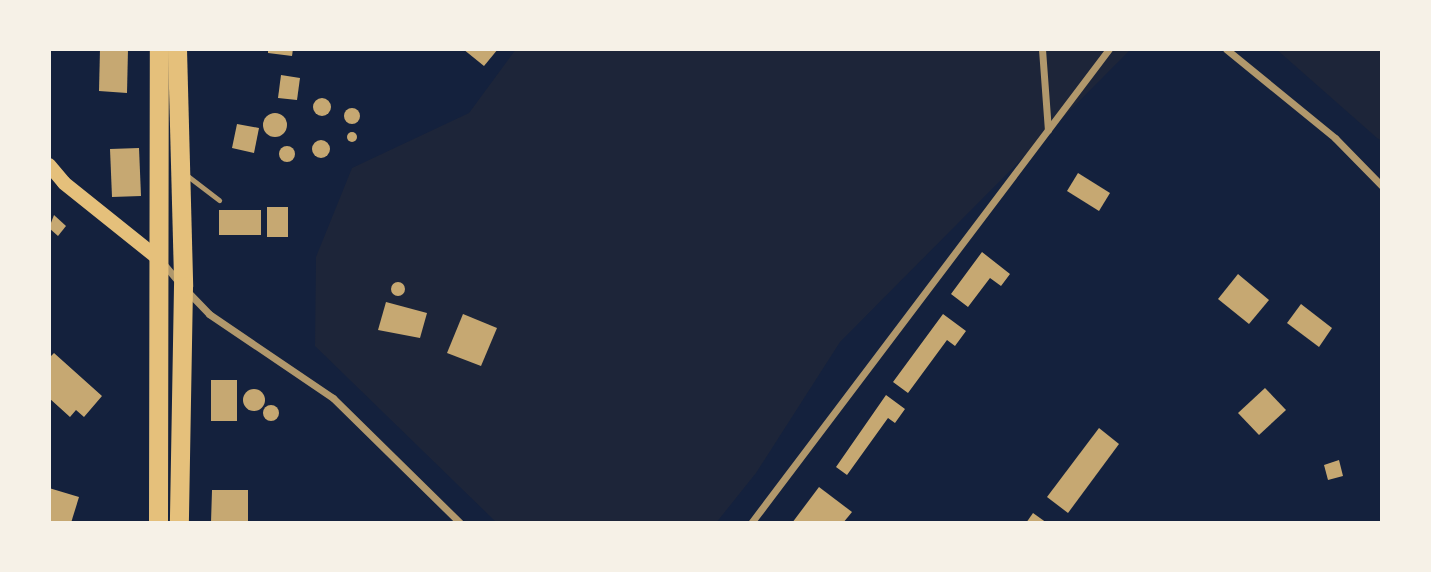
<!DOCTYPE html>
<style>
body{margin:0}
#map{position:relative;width:1431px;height:572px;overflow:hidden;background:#14213d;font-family:"Space Grotesk",sans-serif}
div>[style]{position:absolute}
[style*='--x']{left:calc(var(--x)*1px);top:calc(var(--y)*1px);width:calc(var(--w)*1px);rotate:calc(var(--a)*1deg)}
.green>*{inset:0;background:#1d2539}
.building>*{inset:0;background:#c6a872}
.round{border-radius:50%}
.service>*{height:5px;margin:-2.5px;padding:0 2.5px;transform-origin:2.5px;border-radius:2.5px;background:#b1986c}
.minor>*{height:7px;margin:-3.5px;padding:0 3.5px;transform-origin:3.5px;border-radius:3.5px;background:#b1986c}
.secondary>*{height:14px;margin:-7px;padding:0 7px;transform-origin:7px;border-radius:7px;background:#e5c07b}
.trunk>*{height:19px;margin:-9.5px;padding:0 9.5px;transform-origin:9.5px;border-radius:9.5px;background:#e5c07b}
span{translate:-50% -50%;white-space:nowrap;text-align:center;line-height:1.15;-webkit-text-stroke:5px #f6f1e7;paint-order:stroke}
.frame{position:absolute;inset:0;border:51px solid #f6f1e7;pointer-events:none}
</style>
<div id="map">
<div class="green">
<i style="clip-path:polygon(516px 49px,1131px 49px,840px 342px,756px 473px,716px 523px,497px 523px,315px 346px,316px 257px,352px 168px,469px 113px)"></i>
<i style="clip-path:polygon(1276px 49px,1382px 49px,1382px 141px,1377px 138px)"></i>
</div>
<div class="building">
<i style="clip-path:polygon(100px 49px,128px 49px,127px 93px,99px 91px)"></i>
<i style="clip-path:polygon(268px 49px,293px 49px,292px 56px,268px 53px)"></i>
<i style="clip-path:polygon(463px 49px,498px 49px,484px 66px)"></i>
<i style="clip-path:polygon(281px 75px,300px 78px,297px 100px,278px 98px)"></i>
<i class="round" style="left:313px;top:98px;width:18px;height:18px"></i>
<i class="round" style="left:344px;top:108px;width:16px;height:16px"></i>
<i class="round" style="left:263px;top:113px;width:24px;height:24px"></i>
<i style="clip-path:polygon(237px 124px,259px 128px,254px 153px,232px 148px)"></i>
<i class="round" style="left:347px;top:132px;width:10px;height:10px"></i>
<i class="round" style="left:312px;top:140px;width:18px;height:18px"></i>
<i class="round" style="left:279px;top:146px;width:16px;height:16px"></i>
<i style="clip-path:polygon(139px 148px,141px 196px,112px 197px,110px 149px)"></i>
<i style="clip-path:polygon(1078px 173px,1110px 193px,1099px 211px,1067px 191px)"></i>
<i style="clip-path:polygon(267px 207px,288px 207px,288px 237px,267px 237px)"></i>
<i style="clip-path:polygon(219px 210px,261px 210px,261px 235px,219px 235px)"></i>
<i style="clip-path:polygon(54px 215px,66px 226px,58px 236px,49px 228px)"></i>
<i style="clip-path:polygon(982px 252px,1010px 274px,1001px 286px,990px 278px,968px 307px,951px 294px)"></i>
<i style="clip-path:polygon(1238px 274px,1269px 300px,1249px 324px,1218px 299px)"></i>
<i class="round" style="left:391px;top:282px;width:14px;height:14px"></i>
<i style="clip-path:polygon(386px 302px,427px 313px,420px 338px,378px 330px)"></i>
<i style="clip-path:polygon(1301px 304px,1332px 328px,1319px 347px,1287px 323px)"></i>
<i style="clip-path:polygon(463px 314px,497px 328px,481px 366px,447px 353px)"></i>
<i style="clip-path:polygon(943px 314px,966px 331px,955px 346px,947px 340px,908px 393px,893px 382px)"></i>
<i style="clip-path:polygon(54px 353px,102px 396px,84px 417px,76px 410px,70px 417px,49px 398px,49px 358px)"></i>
<i style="clip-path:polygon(211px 380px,237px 380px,237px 421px,211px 421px)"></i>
<i style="clip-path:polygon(1265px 388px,1286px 410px,1259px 435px,1238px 413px)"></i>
<i class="round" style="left:243px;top:389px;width:22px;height:22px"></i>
<i style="clip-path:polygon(886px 395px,905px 409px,895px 423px,888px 418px,847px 475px,836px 467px)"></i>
<i class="round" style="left:263px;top:405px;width:16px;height:16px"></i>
<i style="clip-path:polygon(1099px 428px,1119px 444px,1068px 513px,1047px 497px)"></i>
<i style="clip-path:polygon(1339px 460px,1343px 476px,1328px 480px,1324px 465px)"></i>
<i style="clip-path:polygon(819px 487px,852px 512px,843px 523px,792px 523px)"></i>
<i style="clip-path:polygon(49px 488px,79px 497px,71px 523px,49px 523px)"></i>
<i style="clip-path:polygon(212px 490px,248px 490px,248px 523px,211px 523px)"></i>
<i style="clip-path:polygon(1033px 513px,1047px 523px,1026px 523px)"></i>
</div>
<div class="service">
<i style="--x:185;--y:174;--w:43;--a:37.4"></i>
</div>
<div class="minor">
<i style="--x:1042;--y:49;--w:81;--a:85.8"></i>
<i style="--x:1226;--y:49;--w:141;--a:39.2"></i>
<i style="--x:1335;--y:138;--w:67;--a:45.6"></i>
<i style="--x:162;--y:262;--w:26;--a:50"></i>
<i style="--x:187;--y:291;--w:32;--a:46"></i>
<i style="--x:209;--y:314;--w:150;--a:34.1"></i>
<i style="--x:333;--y:398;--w:178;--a:44.5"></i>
<i style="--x:751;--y:523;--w:594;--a:-52.94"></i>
</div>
<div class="secondary">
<i style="--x:49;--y:165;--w:23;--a:50"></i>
<i style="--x:64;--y:183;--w:122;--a:38.7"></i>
</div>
<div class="trunk">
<i style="--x:177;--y:49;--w:237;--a:88.5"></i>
<i style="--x:183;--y:286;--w:237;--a:91"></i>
<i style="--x:158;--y:523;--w:474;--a:-89.9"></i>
</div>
<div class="frame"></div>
</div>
